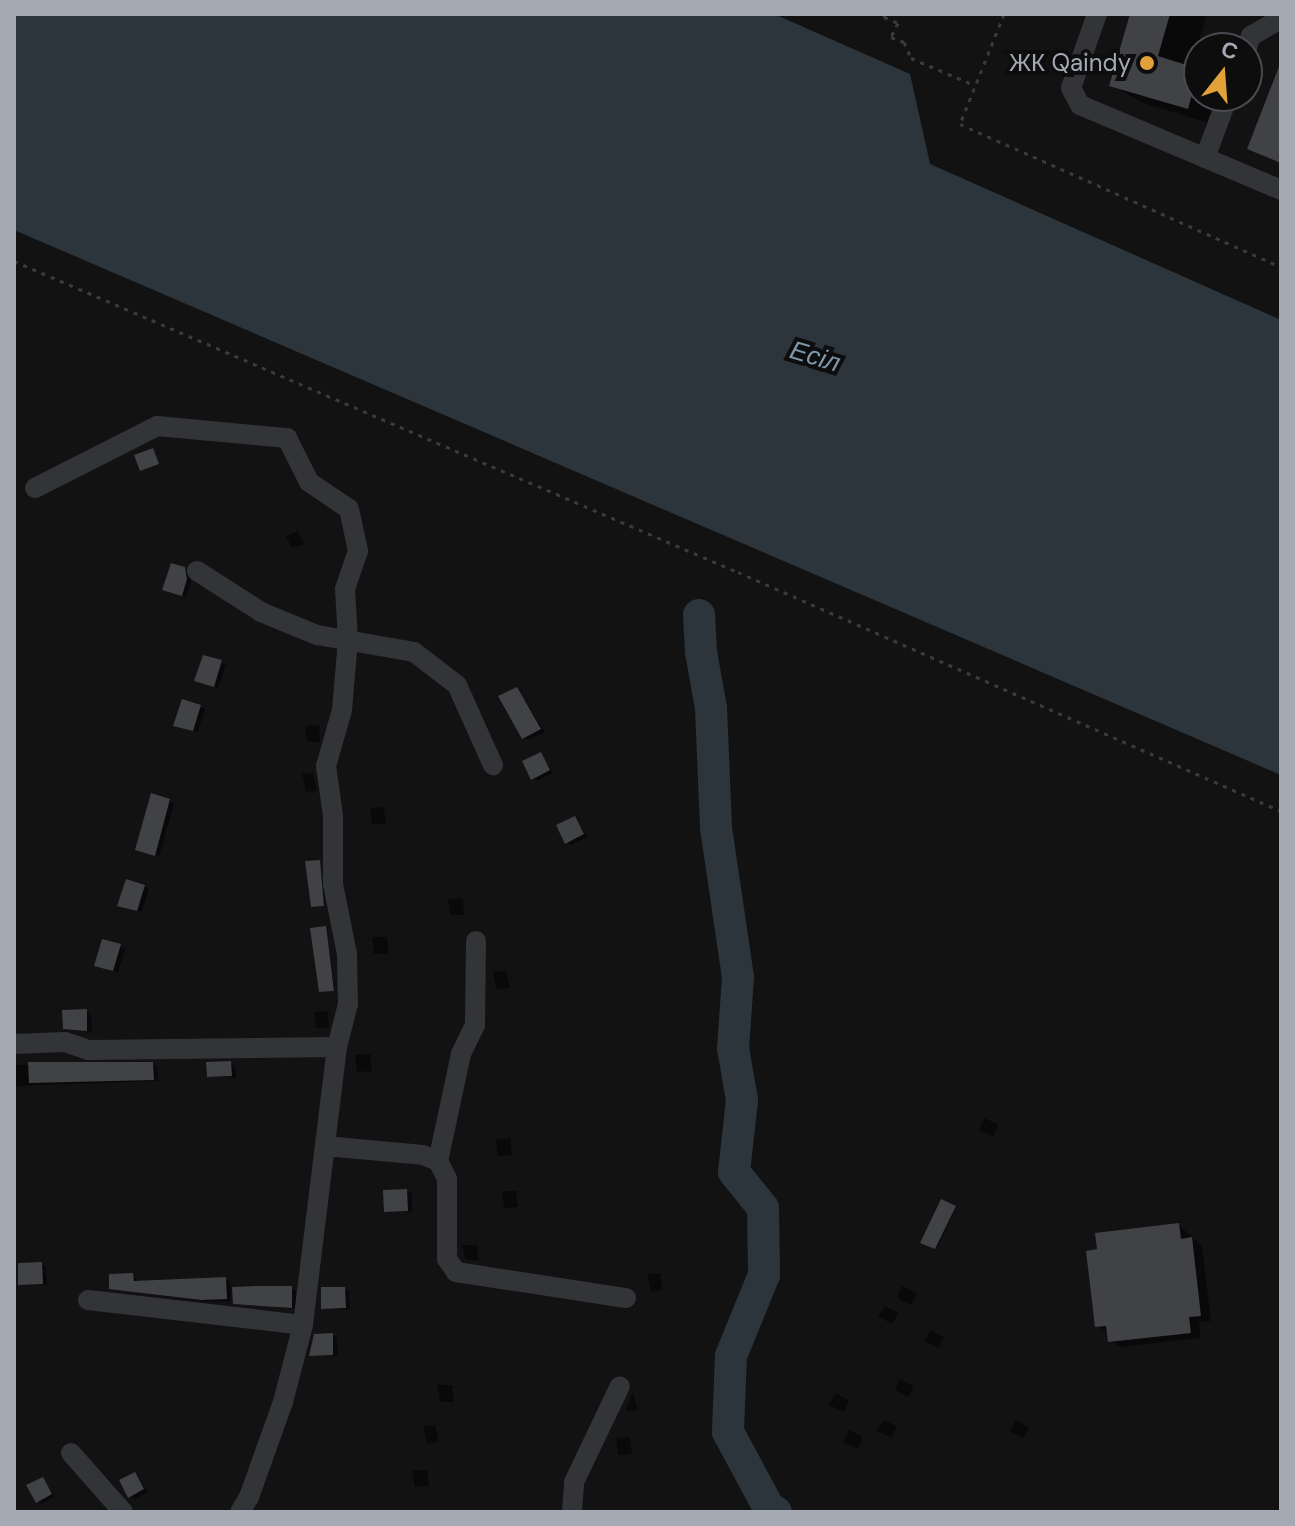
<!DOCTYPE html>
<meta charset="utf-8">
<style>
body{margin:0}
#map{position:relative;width:1295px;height:1526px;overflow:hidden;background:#121213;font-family:"DM Sans",sans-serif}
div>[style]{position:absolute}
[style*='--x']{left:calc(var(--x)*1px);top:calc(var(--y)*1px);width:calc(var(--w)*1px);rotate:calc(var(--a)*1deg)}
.water>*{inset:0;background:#2c353b}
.shadow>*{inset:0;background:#0007}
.river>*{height:32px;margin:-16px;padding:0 16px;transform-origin:16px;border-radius:16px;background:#2c353b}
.building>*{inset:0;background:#414246}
.path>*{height:3px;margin-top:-1.5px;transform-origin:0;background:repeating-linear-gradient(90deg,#393b3f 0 4px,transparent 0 10px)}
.minor>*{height:20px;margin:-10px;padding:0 10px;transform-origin:10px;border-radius:10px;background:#333438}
.dots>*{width:22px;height:22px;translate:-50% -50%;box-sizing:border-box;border:4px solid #0d0d0e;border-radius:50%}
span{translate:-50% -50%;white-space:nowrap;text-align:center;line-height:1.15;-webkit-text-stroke:8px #0d0d0e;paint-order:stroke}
.poi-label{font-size:24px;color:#a4a9b3}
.right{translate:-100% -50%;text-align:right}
.water-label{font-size:26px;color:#7d98ac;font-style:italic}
.frame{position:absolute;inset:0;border:16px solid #a4a9b3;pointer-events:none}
.north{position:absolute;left:1183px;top:32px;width:80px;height:80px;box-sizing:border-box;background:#0d0d0e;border:2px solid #494b50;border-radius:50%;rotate:17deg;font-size:22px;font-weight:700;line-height:32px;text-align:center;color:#a4a9b3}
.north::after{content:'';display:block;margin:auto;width:28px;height:36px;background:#e3a13a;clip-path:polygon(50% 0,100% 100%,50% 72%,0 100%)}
</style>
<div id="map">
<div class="water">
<i style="clip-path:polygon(14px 14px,774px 14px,910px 74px,930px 164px,1281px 320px,1281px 775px,14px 230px)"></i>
</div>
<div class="shadow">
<i style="clip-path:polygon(1133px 14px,1207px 14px,1191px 68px,1199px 71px,1199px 96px,1228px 96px,1219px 126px,1143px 103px,1111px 85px)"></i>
<i style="clip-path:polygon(298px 531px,304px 544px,292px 548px,286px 536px)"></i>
<i style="clip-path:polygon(184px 569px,189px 572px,191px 582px,186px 597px,169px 592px)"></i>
<i style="clip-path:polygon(221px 662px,226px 665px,218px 688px,201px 683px)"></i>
<i style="clip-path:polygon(517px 689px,545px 732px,528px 740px,524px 737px)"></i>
<i style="clip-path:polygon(200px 706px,205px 709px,198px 732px,180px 727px)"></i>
<i style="clip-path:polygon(319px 725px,320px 742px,307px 742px,305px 726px)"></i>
<i style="clip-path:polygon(541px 754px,553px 773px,537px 781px,532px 778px)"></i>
<i style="clip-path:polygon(313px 773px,317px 791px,306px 792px,302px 774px)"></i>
<i style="clip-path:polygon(169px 801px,174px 804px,159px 857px,142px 852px)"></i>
<i style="clip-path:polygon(384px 807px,386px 824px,372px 824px,370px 808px)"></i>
<i style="clip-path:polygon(575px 818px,587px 837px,571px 845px,566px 842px)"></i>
<i style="clip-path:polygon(320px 862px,325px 906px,315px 907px,313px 906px)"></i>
<i style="clip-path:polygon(144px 886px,149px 889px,142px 912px,124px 907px)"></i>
<i style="clip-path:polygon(463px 898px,464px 915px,450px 915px,448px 899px)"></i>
<i style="clip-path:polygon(325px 928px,335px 991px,323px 992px,321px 991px)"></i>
<i style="clip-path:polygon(372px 937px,387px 937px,389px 954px,374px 954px)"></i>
<i style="clip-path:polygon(103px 941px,125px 949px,118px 973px,101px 967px)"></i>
<i style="clip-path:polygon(506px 971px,510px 988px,497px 990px,493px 972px)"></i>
<i style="clip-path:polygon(86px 1011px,91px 1014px,92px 1032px,65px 1028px)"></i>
<i style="clip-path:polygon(328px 1011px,329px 1028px,316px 1028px,314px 1012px)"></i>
<i style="clip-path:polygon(370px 1054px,372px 1071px,357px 1072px,355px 1055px)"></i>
<i style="clip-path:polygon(230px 1063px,235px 1066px,236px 1078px,209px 1076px)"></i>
<i style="clip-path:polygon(152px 1064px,157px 1067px,158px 1081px,14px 1086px,14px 1065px)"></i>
<i style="clip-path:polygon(984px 1118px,999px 1125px,993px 1136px,979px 1130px)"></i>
<i style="clip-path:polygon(510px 1138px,512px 1155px,498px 1156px,496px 1139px)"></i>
<i style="clip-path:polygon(407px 1191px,412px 1194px,412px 1212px,386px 1211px)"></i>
<i style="clip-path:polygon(502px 1191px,516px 1191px,518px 1207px,504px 1208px)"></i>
<i style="clip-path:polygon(942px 1202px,956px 1208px,937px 1248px,923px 1242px)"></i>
<i style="clip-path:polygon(1179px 1225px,1202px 1246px,1211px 1321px,1199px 1322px,1201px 1338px,1121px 1347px,1110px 1341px,1109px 1333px,1097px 1326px)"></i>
<i style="clip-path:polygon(462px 1245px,477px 1245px,479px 1261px,465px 1259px)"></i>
<i style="clip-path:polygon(41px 1264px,46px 1267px,47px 1285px,20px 1284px)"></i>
<i style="clip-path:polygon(660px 1273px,663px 1290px,651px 1292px,647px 1274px)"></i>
<i style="clip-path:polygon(133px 1275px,138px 1282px,225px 1279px,230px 1282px,231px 1301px,207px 1302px,111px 1288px)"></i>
<i style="clip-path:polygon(902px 1286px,917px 1293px,911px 1305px,897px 1298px)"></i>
<i style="clip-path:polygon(292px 1288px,296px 1291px,296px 1309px,235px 1303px)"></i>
<i style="clip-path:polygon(344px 1289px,349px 1291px,350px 1310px,323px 1308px)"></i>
<i style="clip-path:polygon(884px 1306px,898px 1312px,893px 1324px,878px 1317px)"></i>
<i style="clip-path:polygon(930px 1330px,944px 1337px,939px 1348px,925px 1342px)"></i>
<i style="clip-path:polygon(332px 1335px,337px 1338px,338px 1356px,311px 1355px)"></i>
<i style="clip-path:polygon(900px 1379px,914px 1386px,909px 1397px,895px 1390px)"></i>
<i style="clip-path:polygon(437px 1385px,452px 1385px,454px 1402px,440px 1402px)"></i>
<i style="clip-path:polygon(633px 1392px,638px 1410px,626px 1411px,625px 1411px)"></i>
<i style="clip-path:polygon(835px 1393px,849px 1400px,844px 1412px,829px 1405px)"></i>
<i style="clip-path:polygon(883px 1420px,897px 1426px,892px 1438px,877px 1431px)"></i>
<i style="clip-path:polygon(1015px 1420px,1029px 1427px,1024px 1438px,1010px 1432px)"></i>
<i style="clip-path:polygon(435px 1425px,439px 1442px,427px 1444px,423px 1426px)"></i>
<i style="clip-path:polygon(849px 1430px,863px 1437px,858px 1449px,843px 1442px)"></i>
<i style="clip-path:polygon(630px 1437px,632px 1454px,618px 1455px,616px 1438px)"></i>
<i style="clip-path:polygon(412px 1470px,427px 1470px,429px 1486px,415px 1487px)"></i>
<i style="clip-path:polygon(135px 1474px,148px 1492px,135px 1499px,130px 1496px)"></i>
<i style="clip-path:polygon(43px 1479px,55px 1497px,42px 1504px,37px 1501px)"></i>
</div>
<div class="river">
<i style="--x:699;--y:615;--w:37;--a:87"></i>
<i style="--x:701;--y:652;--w:57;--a:79.9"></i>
<i style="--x:711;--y:708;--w:120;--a:87.6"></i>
<i style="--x:716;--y:828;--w:151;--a:81.6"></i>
<i style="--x:738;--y:977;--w:71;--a:94"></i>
<i style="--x:733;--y:1048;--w:53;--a:80.2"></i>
<i style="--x:742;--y:1100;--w:72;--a:96.3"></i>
<i style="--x:734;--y:1172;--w:46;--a:51.1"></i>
<i style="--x:763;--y:1208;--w:67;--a:89.1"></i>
<i style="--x:764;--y:1275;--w:87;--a:112.2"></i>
<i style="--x:731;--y:1356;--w:76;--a:92.3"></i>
<i style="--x:728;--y:1432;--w:86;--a:61.7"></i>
<i style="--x:769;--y:1508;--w:8;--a:30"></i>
</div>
<div class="building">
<i style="clip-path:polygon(1130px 14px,1170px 14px,1158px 56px,1199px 69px,1188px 109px,1109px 86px)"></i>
<i style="clip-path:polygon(1280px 64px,1281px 64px,1281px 163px,1247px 149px)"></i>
<i style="clip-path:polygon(153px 448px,159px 464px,140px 471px,134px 455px)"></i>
<i style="clip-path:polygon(171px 563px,185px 567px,187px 579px,182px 596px,162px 590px)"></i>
<i style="clip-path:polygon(203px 655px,222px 660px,214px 687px,194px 681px)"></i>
<i style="clip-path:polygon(517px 687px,541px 729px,522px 739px,498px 696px)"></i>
<i style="clip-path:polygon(182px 699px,201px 705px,193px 731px,173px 726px)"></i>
<i style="clip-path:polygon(541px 752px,550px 770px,531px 780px,522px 761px)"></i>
<i style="clip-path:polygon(151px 793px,170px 799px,155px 856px,135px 850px)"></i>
<i style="clip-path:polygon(575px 816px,584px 834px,565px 844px,556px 825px)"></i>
<i style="clip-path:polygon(320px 860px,324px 906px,311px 907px,305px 861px)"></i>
<i style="clip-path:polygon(126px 879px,145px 885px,137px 911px,117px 906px)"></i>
<i style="clip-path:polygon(326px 926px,334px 991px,319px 992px,310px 928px)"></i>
<i style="clip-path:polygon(102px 939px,121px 944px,113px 971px,94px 966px)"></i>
<i style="clip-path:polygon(87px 1009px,87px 1031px,63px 1029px,62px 1010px)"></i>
<i style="clip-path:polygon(231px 1061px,232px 1076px,207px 1077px,206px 1062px)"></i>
<i style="clip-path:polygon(28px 1062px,153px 1062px,154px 1080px,29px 1083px)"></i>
<i style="clip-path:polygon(407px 1189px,408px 1211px,384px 1212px,383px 1190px)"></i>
<i style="clip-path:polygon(941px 1199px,956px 1206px,935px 1249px,920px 1243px)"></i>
<i style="clip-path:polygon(1179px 1223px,1181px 1239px,1192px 1237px,1201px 1316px,1189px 1317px,1191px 1333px,1108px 1342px,1106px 1326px,1095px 1327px,1086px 1251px,1097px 1249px,1095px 1233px)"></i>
<i style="clip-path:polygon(42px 1262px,43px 1284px,18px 1285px,18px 1263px)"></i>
<i style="clip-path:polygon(133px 1273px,134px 1281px,226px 1277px,227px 1299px,201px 1300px,109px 1289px,109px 1274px)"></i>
<i style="clip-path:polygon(257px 1286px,292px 1286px,292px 1308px,233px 1304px,232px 1287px)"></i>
<i style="clip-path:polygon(321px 1287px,345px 1287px,346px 1308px,321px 1309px)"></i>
<i style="clip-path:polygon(333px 1333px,333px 1355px,309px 1356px,314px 1334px)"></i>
<i style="clip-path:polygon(135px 1472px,144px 1489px,128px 1498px,119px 1480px)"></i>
<i style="clip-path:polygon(43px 1477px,52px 1494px,36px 1503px,26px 1485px)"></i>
</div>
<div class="path">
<i style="--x:885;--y:14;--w:3;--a:108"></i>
<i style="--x:884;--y:17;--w:15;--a:23"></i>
<i style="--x:898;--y:23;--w:16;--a:117"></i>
<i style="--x:891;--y:37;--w:14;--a:21"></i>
<i style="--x:904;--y:42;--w:17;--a:66"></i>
<i style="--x:911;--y:58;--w:69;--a:23.2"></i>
<i style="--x:1004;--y:14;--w:118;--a:111.8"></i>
<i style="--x:960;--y:124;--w:351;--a:24"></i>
<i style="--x:14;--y:261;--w:788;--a:23.25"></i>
<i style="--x:738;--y:572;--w:593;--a:23.76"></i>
</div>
<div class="minor">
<i style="--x:1097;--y:14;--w:78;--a:109.4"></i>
<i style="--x:1071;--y:88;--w:19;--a:62"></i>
<i style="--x:1080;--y:105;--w:218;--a:22.9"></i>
<i style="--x:1247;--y:48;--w:13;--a:-72"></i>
<i style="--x:1251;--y:36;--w:34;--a:-30"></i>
<i style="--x:1205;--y:158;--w:66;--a:-69.6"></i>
<i style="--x:35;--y:488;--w:137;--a:-26.9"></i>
<i style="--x:157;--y:426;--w:131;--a:5.3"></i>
<i style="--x:287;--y:438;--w:49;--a:63.4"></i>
<i style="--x:309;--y:482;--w:48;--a:34"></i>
<i style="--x:349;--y:509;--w:43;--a:77.9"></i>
<i style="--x:358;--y:551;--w:40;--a:108.9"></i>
<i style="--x:345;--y:589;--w:51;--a:86.6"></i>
<i style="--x:348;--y:640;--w:70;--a:94.9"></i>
<i style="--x:342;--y:710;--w:58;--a:105.9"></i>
<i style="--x:326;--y:766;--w:50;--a:82"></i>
<i style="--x:333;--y:816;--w:68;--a:90"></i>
<i style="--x:333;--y:884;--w:71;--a:78.7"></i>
<i style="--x:347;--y:954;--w:50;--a:88.9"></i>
<i style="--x:348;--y:1004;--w:44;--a:104.3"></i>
<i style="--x:337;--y:1047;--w:280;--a:97"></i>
<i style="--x:303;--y:1325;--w:80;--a:104.6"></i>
<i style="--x:283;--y:1402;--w:101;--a:109.7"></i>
<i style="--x:249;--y:1497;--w:17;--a:121"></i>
<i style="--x:197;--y:571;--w:76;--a:32.6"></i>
<i style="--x:261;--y:612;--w:61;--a:22.3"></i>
<i style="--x:317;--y:635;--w:98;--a:9.9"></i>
<i style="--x:414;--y:652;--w:54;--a:37.5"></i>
<i style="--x:457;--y:685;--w:88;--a:65.8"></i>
<i style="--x:476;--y:941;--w:84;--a:90.7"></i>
<i style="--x:475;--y:1025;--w:32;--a:116"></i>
<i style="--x:461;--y:1054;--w:109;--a:102.1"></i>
<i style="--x:438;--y:1161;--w:20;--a:63"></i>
<i style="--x:447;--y:1179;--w:80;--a:90"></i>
<i style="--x:447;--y:1259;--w:16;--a:55"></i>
<i style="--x:456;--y:1272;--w:172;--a:8.7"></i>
<i style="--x:14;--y:1044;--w:51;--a:-2.2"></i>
<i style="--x:65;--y:1042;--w:24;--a:19"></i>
<i style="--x:88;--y:1050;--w:249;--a:-0.7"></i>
<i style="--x:325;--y:1146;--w:98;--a:5.2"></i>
<i style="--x:423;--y:1155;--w:16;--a:22"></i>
<i style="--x:88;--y:1300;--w:216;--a:6.6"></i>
<i style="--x:71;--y:1453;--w:79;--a:48.6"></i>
<i style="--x:572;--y:1512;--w:30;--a:-86"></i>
<i style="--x:574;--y:1482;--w:106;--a:-64.4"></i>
</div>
<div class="dots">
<i style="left:1147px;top:63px;background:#e3a13a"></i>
</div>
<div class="poi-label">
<span class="right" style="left:1131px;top:63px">ЖК Qaindy</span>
</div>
<div class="water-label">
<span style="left:815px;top:357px;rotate:17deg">Есіл</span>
</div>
<div class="frame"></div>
<div class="north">С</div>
</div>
